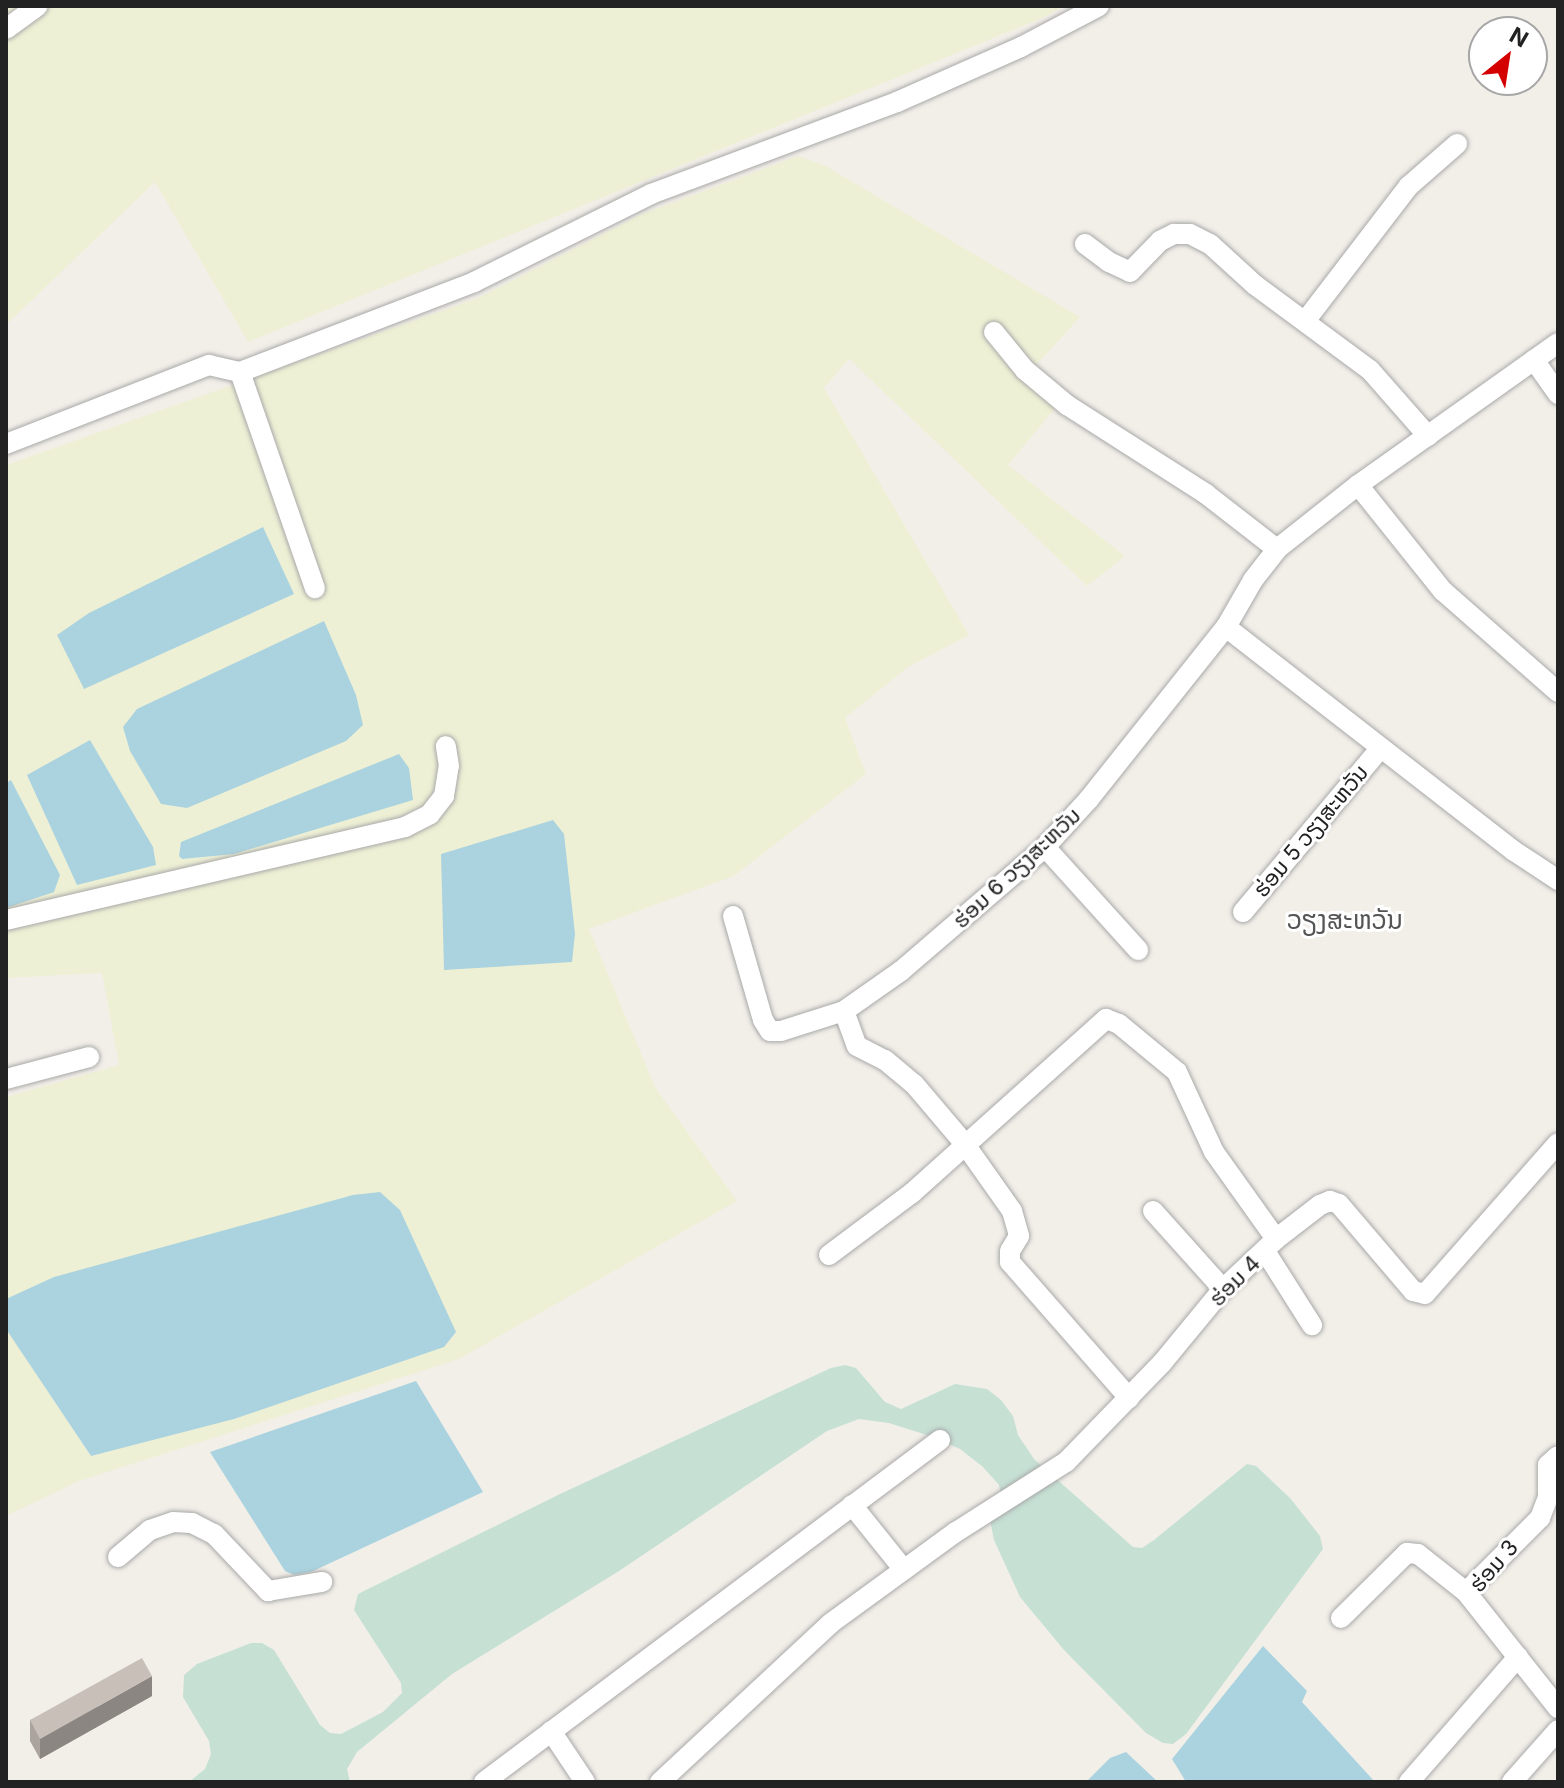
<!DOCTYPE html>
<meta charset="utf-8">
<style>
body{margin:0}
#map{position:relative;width:1564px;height:1788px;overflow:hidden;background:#f2efe9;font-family:Inter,"Noto Sans Lao",sans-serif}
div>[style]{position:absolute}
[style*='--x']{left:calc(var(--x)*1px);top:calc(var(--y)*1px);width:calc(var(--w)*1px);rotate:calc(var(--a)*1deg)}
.farmland>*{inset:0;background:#eef0d5}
.wetland>*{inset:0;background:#c6e0d4}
.water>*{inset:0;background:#aad3df}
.roads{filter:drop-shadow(0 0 2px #a9a9a9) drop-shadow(0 0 2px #a9a9a9)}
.minor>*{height:20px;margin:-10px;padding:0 10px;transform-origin:10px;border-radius:10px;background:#fff}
.wall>*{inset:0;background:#aba49e}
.shaded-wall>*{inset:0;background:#8b8681}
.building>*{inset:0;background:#c7bfb8}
span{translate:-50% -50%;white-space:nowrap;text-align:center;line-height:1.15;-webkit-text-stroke:6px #fff;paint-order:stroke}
.street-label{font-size:22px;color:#222}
.quarter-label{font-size:26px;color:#555}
.frame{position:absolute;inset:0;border:8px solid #222;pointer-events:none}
.north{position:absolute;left:1468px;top:16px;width:80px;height:80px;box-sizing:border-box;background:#fff;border:2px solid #a7a7a7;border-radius:50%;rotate:30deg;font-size:22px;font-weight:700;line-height:32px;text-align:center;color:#222}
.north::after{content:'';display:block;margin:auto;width:28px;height:36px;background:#d40000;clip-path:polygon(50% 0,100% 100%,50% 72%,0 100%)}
</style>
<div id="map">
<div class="farmland">
<i style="clip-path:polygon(6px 6px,1064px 6px,1040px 19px,248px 342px,155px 182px,6px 325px)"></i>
<i style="clip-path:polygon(798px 156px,824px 165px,1080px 317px,1022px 381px,1057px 406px,1008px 465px,1125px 556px,1087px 586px,849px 359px,824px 388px,969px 635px,908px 667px,845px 718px,866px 774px,734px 876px,589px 929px,655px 1087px,737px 1201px,459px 1359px,79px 1481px,6px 1516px,6px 1097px,119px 1065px,102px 973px,6px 978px,6px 465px,478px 298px,640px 215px)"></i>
</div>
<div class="wetland">
<i style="clip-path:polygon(845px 1365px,856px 1368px,885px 1402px,901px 1409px,955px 1384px,987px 1389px,1001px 1400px,1013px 1416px,1018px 1435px,1034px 1459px,1133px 1547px,1142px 1548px,1154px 1540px,1247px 1464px,1256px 1466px,1290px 1498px,1320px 1536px,1323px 1549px,1186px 1734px,1173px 1744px,1163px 1743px,1146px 1733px,1064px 1650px,1020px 1597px,994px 1540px,990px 1520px,1001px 1496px,999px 1485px,983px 1467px,960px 1449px,930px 1436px,889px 1423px,859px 1419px,827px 1431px,619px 1571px,452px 1674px,357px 1752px,347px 1769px,350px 1782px,189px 1782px,205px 1769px,211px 1754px,209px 1741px,183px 1697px,184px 1675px,197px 1664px,251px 1643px,262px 1643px,274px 1650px,320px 1725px,330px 1733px,341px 1734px,383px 1712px,402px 1693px,401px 1683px,354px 1610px,358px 1594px,560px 1494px,831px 1368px)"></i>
</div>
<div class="water">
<i style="clip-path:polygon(263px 527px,294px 594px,84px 689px,57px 635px,89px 613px)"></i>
<i style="clip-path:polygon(324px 621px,356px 695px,363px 725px,346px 741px,187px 808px,161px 804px,130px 751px,123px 727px,137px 709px)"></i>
<i style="clip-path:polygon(90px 740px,153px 847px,156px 865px,77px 885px,27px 775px)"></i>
<i style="clip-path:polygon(399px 754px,409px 768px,413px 800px,234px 854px,182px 859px,179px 856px,181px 842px)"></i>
<i style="clip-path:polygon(11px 780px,60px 875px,54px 892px,6px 908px,6px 783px)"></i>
<i style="clip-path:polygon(553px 820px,564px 834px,575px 934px,572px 962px,444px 970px,441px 854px)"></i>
<i style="clip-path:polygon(380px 1192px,400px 1210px,456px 1332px,444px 1347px,234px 1419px,91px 1456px,6px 1329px,6px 1299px,54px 1277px,353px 1195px)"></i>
<i style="clip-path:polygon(416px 1381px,483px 1492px,311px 1572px,294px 1575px,285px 1571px,210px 1452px)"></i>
<i style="clip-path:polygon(1263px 1646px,1307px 1691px,1302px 1702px,1375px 1782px,1186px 1782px,1172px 1759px)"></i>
<i style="clip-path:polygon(1126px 1752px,1158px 1782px,1086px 1782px,1110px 1758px)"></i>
</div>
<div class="roads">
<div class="minor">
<i style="--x:6;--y:29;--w:39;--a:-36"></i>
<i style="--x:1085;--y:244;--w:30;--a:37"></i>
<i style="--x:1109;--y:262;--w:23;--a:25"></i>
<i style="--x:1130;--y:272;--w:43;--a:-45.9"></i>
<i style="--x:1160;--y:241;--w:16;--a:-27"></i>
<i style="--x:1174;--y:234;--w:16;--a:0"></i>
<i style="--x:1190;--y:234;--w:22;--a:27"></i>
<i style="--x:1210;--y:244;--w:61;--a:42.3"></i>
<i style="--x:1255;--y:285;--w:143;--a:36.5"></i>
<i style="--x:1370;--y:370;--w:88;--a:48.7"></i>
<i style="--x:1306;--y:320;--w:169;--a:-52.5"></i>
<i style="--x:1409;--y:186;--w:64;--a:-41.2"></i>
<i style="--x:994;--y:332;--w:49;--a:50.8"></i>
<i style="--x:1025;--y:370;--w:55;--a:39.8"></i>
<i style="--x:1067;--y:405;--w:165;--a:32.6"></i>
<i style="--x:1206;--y:494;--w:90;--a:37.8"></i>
<i style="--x:1534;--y:360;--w:42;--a:54.8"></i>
<i style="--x:240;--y:372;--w:251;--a:-21"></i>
<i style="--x:474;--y:282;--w:198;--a:-26.4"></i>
<i style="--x:651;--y:194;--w:263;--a:-20.5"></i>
<i style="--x:897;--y:102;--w:136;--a:-23.9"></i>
<i style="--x:1021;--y:47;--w:88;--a:-27.7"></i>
<i style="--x:6;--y:444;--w:218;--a:-21.3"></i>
<i style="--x:209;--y:365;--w:32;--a:13"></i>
<i style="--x:240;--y:372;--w:229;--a:70.9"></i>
<i style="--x:1358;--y:485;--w:136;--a:51.3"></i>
<i style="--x:1443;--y:591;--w:153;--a:41.3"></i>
<i style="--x:1226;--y:627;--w:365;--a:37.9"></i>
<i style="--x:1514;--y:851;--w:53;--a:33.4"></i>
<i style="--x:1045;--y:847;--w:139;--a:47.9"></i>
<i style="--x:1243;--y:912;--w:213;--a:-50"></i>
<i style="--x:733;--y:916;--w:108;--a:73.9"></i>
<i style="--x:763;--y:1020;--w:13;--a:58"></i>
<i style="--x:770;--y:1031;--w:11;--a:0"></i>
<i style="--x:781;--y:1031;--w:66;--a:-17.6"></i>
<i style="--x:844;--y:1011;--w:70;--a:-35.1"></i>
<i style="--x:901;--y:971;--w:190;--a:-40.7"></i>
<i style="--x:1045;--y:847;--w:65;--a:-47.5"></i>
<i style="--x:1089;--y:799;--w:220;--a:-51.5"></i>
<i style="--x:1226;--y:627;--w:54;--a:-60.1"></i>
<i style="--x:1253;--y:580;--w:39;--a:-52"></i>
<i style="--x:1277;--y:549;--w:103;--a:-38.3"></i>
<i style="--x:1358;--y:485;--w:245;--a:-35.4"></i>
<i style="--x:6;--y:920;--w:410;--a:-13.1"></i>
<i style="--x:405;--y:827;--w:28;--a:-27"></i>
<i style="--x:430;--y:814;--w:23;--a:-52"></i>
<i style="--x:444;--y:796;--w:30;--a:-81"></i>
<i style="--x:449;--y:766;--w:20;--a:-99"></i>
<i style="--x:844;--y:1011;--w:37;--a:70"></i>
<i style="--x:857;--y:1046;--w:31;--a:27"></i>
<i style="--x:885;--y:1060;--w:38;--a:40"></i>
<i style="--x:914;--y:1084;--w:77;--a:49.7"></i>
<i style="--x:964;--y:1143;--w:83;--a:54.8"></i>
<i style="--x:1012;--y:1211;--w:26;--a:74"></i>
<i style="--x:1019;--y:1236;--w:17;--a:121"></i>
<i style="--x:1010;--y:1251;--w:11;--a:90"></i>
<i style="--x:1010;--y:1262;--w:181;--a:48.8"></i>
<i style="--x:6;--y:1079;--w:86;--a:-14.8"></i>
<i style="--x:1153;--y:1211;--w:105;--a:48.1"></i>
<i style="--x:1265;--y:1251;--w:88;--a:57.6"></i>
<i style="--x:829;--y:1255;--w:104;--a:-36.8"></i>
<i style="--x:912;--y:1193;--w:261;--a:-41.9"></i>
<i style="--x:1106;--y:1019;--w:14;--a:21"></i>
<i style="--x:1119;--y:1024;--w:75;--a:39.6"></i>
<i style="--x:1177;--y:1072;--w:88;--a:65.2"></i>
<i style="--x:1214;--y:1152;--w:107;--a:54.5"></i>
<i style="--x:852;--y:1505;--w:83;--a:51.3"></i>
<i style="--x:118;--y:1557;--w:42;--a:-40.2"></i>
<i style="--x:150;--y:1530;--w:24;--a:-19"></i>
<i style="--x:173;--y:1522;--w:19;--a:3"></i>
<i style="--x:192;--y:1523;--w:25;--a:27"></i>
<i style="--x:214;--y:1534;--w:79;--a:46.5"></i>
<i style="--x:268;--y:1591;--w:55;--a:-9.5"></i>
<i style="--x:1466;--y:1592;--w:105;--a:-45"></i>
<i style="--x:1540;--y:1518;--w:22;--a:-69"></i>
<i style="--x:1548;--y:1497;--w:32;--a:-90"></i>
<i style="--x:1548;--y:1465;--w:13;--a:-42"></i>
<i style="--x:1341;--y:1618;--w:93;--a:-44.6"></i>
<i style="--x:1407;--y:1553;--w:11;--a:5"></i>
<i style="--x:1418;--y:1554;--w:61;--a:38.4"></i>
<i style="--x:1466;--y:1592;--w:148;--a:51.6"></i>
<i style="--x:551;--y:1731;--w:61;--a:56.3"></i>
<i style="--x:484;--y:1782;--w:570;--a:-36.87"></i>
<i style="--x:660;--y:1782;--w:233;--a:-42.9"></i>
<i style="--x:831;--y:1623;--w:155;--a:-36.1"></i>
<i style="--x:956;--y:1532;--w:130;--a:-32.5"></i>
<i style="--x:1066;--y:1462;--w:138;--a:-45.9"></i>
<i style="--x:1162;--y:1363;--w:96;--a:-50.5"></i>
<i style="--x:1223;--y:1289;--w:73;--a:-43.3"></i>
<i style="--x:1276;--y:1239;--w:56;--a:-37.7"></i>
<i style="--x:1320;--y:1205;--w:11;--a:-22"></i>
<i style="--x:1330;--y:1201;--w:9;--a:18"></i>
<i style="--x:1339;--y:1204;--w:114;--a:49.6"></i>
<i style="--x:1413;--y:1291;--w:12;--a:14"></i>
<i style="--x:1425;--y:1294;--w:201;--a:-48.6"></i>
<i style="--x:1409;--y:1782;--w:166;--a:-48.9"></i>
<i style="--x:1512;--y:1782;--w:69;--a:-48.5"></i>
</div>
</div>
<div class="wall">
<i style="clip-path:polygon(152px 1696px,40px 1759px,30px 1741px,30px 1720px)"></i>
</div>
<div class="shaded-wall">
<i style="clip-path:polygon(152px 1676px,152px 1696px,40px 1759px,40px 1739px)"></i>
</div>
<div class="building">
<i style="clip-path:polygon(142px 1658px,152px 1676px,40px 1739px,30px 1720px)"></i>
</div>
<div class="street-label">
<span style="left:1311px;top:831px;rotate:-50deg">ຮ່ອມ 5 ວຽງສະຫວັນ</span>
<span style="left:1017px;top:868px;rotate:-43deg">ຮ່ອມ 6 ວຽງສະຫວັນ</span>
<span style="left:1235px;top:1281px;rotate:-45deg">ຮ່ອມ 4</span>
<span style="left:1494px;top:1566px;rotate:-49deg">ຮ່ອມ 3</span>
</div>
<div class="quarter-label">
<span style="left:1345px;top:920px">ວຽງສະຫວັນ</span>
</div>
<div class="frame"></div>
<div class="north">N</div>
</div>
